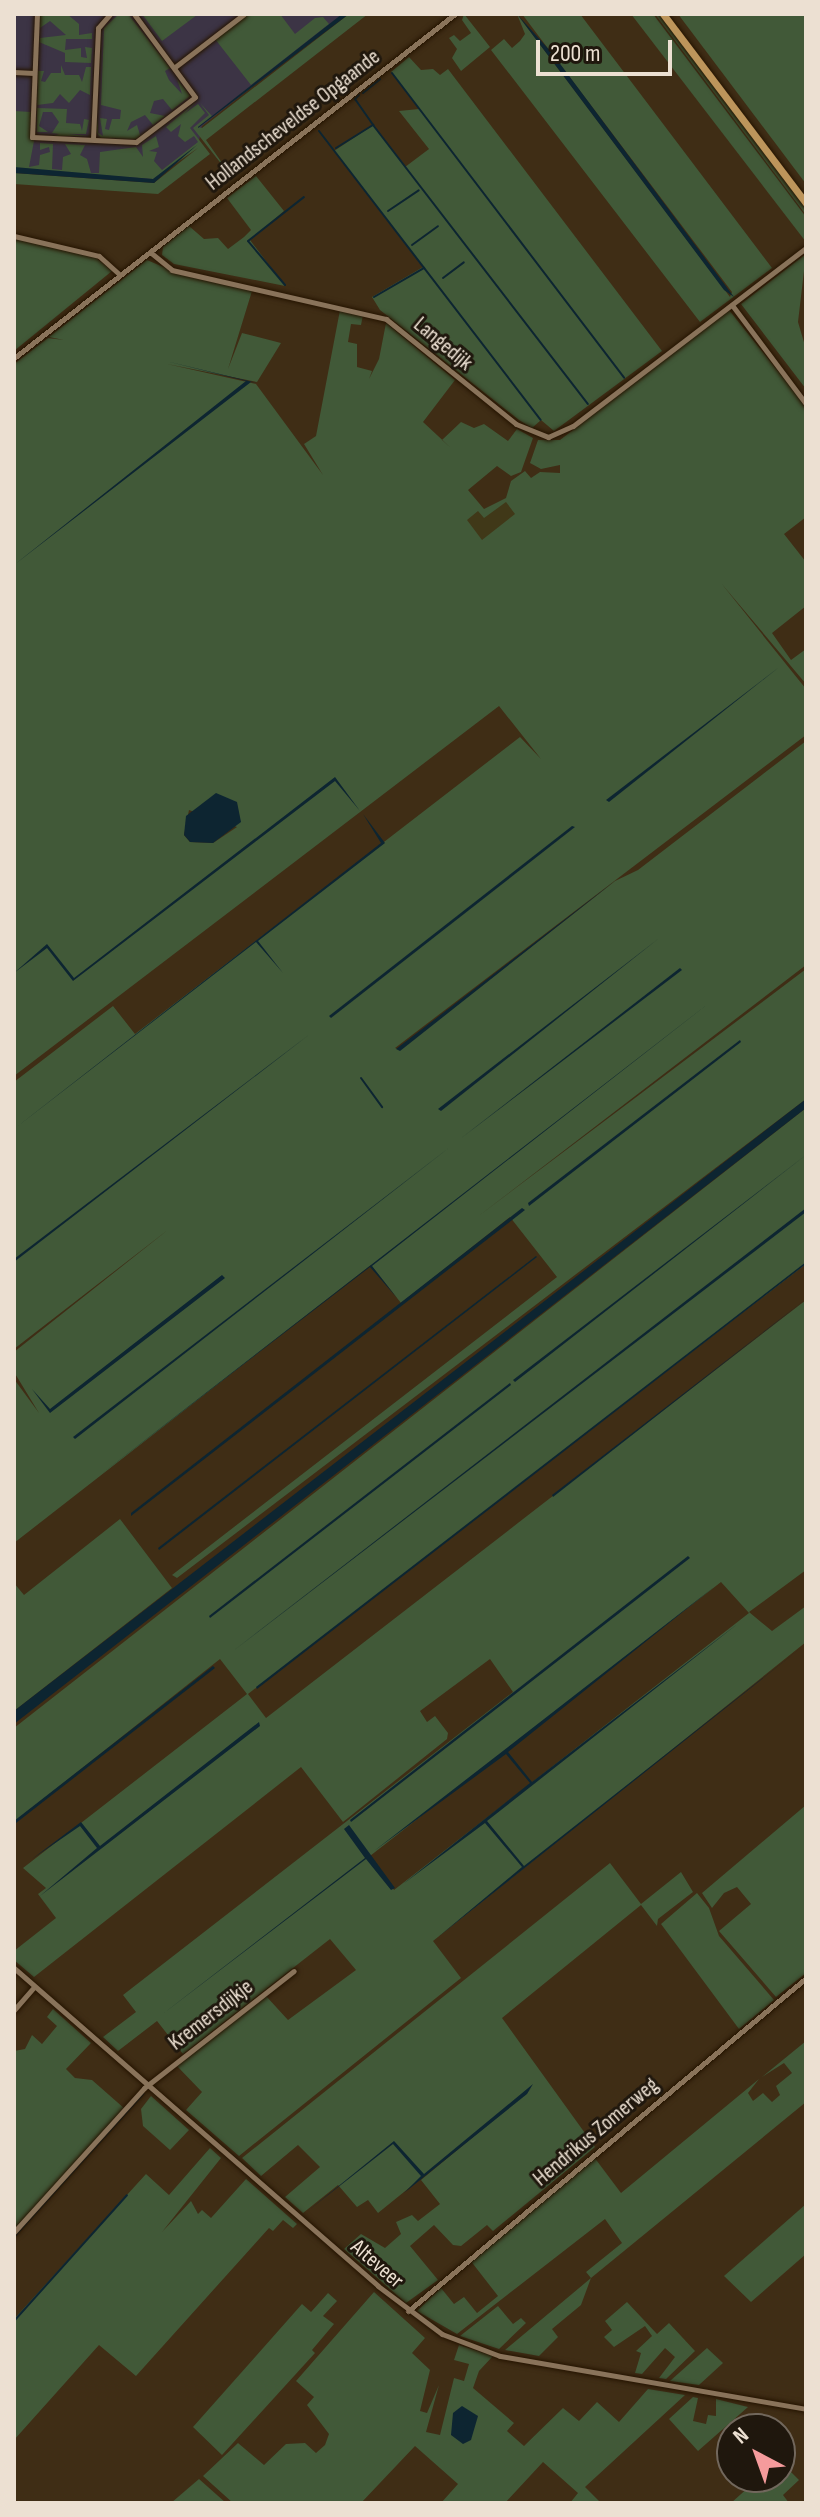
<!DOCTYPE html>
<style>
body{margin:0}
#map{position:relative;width:820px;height:2517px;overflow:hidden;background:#3f2d15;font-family:"Sofia Sans Condensed",sans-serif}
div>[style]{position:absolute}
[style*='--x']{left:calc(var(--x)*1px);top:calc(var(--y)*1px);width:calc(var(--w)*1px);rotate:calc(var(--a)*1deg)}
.industrial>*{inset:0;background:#3c3445}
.green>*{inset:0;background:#415938}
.sand>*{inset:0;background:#403818}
.water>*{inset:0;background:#0d2531}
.stream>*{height:2px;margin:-1px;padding:0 1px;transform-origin:1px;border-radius:1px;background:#0d2531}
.roads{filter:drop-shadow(0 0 2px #251400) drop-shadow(0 0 2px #251400)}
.minor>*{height:5px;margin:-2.5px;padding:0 2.5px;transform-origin:2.5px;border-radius:2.5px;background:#89735a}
.major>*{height:7px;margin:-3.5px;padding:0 3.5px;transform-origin:3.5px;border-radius:3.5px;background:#bd955b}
span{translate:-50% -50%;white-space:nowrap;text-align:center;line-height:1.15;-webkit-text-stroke:6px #1f170d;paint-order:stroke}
.street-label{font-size:22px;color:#ece0d2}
.frame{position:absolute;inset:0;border:16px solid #ece0d2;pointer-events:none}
.north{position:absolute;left:716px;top:2413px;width:80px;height:80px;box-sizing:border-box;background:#1f170d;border:2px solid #71675c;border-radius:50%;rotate:319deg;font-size:22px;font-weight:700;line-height:32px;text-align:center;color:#ece0d2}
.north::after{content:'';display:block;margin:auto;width:28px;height:36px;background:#f59b9c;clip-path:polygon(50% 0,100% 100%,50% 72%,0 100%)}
.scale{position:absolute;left:536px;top:40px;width:136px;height:36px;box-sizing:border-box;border:4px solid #ece0d2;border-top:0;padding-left:10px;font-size:24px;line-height:28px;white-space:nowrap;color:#ece0d2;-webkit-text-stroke:6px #1f170d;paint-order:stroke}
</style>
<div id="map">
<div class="industrial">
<i style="clip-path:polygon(14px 14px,346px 14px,202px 126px,198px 146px,155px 180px,14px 171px)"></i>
</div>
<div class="green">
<i style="clip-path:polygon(40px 14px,67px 14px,79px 24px,79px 35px,92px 33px,92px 39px,66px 39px,65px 50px,81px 48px,81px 57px,87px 58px,85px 47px,92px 48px,91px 63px,65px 62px,65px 53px,39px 42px,40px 38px,66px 35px,50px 21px,40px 28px)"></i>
<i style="clip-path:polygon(119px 14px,128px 14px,170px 68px,165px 71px,169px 80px,182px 94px,177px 79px,190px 96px,172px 110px,163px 99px,154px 101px,150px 113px,165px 116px,153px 125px,145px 115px,131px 122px,127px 131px,137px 125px,140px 135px,123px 136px,141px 135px,136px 139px,101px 138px,96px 132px,98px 119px,98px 133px,103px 136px,100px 118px,107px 119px,105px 129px,109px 130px,112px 119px,120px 119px,121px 110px,101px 105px,104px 28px)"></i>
<i style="clip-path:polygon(142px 14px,147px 16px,197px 15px,162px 41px)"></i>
<i style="clip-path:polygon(247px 14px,280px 14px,295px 34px,315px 18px,323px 17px,329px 24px,251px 85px,215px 39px)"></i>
<i style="clip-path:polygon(349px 14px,368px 14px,206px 140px,234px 180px,193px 128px,209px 115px,200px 103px,212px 116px,198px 127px,202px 128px)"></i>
<i style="clip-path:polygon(464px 14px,490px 47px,461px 71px,452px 58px,457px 49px,449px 38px,454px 35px,460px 41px,471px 33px,462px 20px)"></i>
<i style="clip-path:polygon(517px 14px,730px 297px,732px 292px,522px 14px,580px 14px,772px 268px,700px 322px,491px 50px,504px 39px,512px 48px,520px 41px,525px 34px)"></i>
<i style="clip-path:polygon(631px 14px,653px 14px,806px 217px,806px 242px)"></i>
<i style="clip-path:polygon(655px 14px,660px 14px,806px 207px,806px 215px)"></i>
<i style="clip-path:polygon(678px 14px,806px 14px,806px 184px)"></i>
<i style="clip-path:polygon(409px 57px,421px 70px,433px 69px,440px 75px,448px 69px,662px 351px,554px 431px,541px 420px,532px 428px,519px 420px,380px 310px,372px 297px,423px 267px,334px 151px,373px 125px,405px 167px,429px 149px,399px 111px,419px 109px,391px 72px)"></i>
<i style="clip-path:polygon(61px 65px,65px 75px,79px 75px,82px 82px,86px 67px,91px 67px,90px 95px,80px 90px,69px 103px,60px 94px,53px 103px,37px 105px,38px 71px,44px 71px,41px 81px,45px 82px,51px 73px,61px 73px)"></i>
<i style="clip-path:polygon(196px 102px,184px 114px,198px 104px,205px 113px,190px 128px,210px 154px,158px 194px,14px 184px,14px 173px,154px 183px,198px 148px,153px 179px,16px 169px,14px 111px,31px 112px,34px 141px,29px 167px,39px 165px,40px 155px,50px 152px,49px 147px,40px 150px,40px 143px,53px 144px,52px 169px,62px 170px,63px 157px,71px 154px,65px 144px,85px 145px,80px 155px,87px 159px,91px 173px,99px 173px,100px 152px,136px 147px,143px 157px,142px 145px,156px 136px,159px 147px,149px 151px,157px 152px,154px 161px,162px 170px,198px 142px,194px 136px,185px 142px,178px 136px,181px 124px,171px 132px,166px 127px)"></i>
<i style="clip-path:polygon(37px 108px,67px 109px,66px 123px,80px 124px,82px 131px,84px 119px,89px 120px,86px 134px,68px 134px,87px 136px,54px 136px,59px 134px,52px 133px,59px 122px,52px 112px,43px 112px,39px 126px,48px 132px,37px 132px)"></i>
<i style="clip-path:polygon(256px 176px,284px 211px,250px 240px,285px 286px,174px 264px,162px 255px,163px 247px,189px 226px,204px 239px,218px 238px,228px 249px,244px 237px,251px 230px,227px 198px)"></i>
<i style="clip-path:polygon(14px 238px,95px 257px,112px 271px,14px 351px)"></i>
<i style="clip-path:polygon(806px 254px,798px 322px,806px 349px,806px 389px,741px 304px)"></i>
<i style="clip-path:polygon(evenodd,147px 260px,182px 275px,252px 291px,228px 369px,242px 333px,281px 343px,257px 382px,167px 364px,256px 384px,323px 475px,304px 444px,316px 436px,340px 310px,363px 315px,361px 325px,351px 324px,348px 342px,357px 344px,357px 367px,372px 371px,369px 379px,379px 359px,386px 323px,455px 380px,423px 422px,451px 448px,442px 440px,461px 422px,474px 428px,484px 424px,508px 441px,517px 429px,533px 438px,521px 472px,511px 476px,497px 466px,468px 490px,484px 509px,506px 498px,511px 481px,525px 471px,531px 478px,540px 472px,560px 473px,560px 465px,541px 469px,530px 463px,538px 440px,560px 440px,729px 310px,806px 406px,806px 517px,784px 534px,806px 562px,806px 606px,772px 633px,791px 660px,806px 649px,806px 684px,721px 583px,806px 689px,806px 735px,395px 1048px,400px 1050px,615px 881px,638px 870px,806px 741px,806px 965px,476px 1218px,806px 969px,806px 1099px,177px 1578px,172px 1575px,557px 1277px,510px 1217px,401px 1303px,371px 1265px,14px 1543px,14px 1379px,39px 1413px,14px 1372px,14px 1352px,169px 1229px,14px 1349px,14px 1082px,113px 1006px,135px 1034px,520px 737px,541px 759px,499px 706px,14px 1076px,14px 364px,48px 338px,64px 340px,49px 337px,147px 260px,189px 810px,237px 827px,213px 843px,190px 842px,184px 835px,189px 810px)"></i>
<i style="clip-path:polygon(evenodd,806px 1108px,806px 1264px,248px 1694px,266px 1718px,806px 1300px,806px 1570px,749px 1612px,772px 1631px,806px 1606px,806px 1642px,433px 1941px,461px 1978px,239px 2156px,186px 2110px,202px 2092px,176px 2065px,266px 1996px,288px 2020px,356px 1970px,330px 1939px,183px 2054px,157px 2021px,118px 2051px,103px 2037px,136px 2012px,123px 1995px,513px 1692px,490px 1659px,420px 1711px,427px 1722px,435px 1716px,448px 1733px,447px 1739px,343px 1822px,301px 1767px,34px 1977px,14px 1960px,14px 1951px,56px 1918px,38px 1894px,46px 1888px,23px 1868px,247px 1694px,220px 1659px,14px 1822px,14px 1728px,806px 1108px,721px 1582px,749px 1613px,394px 1890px,370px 1856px,721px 1582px)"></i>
<i style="clip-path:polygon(120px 1519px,172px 1588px,14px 1711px,14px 1583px,24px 1595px)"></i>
<i style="clip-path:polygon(806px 1805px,806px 1973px,776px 1997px,719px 1931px,751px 1904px,737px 1887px,724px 1893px,712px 1908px,702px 1893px)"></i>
<i style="clip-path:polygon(610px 1863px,641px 1904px,681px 1872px,693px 1892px,658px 1919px,657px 1926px,641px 1905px,502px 2018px,595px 2147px,493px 2231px,487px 2225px,461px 2246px,453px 2245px,434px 2225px,410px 2246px,438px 2280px,406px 2303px,344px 2249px,361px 2234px,385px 2248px,401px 2234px,396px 2222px,412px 2215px,418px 2221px,440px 2204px,421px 2180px,535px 2086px,378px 2213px,368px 2200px,357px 2207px,338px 2185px,303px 2213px,285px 2197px,320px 2167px,298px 2145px,261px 2176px,242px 2158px)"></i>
<i style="clip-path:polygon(697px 1893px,709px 1908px,719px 1936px,774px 2000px,739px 2029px,661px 1924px)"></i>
<i style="clip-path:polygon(53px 2009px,91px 2043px,66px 2069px,75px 2078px,92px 2080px,125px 2109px,14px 2231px,14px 2051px,25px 2049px,32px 2035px,42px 2044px,57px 2026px,47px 2017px)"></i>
<i style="clip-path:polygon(806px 2041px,806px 2102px,591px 2278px,581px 2305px,552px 2329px,558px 2337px,539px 2356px,505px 2350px,591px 2278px,586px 2272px,622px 2243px,605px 2219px,457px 2334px,417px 2311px,441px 2288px,454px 2304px,464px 2297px,477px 2313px,498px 2296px,470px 2260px,594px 2157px,621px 2193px,759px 2079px,748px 2093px,753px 2101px,763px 2093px,772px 2102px,780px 2095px,776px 2086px,792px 2073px,784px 2063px,762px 2077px)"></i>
<i style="clip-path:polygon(151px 2096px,189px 2130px,170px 2150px,143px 2126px,141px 2109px)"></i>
<i style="clip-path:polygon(210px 2148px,221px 2158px,162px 2232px,191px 2201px,198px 2214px,202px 2210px,211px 2218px,246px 2179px,297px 2224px,293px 2228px,283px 2220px,273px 2231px,269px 2228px,136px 2376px,99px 2345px,14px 2440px,14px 2319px,146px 2174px,169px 2195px)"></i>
<i style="clip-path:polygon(806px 2204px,806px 2254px,751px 2302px,724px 2276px)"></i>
<i style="clip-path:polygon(374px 2292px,425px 2338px,412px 2353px,430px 2370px,420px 2411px,427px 2413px,439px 2385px,426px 2432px,440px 2435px,454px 2378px,464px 2381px,469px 2364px,454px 2360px,459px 2345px,493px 2356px,479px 2371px,473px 2388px,514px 2423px,507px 2431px,524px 2446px,563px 2408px,579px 2421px,597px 2402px,619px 2422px,648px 2389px,685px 2395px,585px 2487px,601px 2503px,570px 2503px,578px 2493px,543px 2462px,505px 2503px,441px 2503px,458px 2484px,415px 2446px,361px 2503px,233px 2503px,203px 2476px,238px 2443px,264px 2465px,286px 2444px,305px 2443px,316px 2453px,325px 2445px,329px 2434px,307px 2405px,314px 2397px,296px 2381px)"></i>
<i style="clip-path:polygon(328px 2293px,337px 2301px,323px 2316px,334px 2324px,312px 2350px,315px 2353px,222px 2455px,193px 2427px,302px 2304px,311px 2312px)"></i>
<i style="clip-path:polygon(627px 2302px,657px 2334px,669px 2323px,695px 2351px,666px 2379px,659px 2378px,675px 2357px,665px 2348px,642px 2374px,635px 2373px,641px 2353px,636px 2351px,652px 2336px,645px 2326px,614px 2347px,604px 2337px,612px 2330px,605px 2321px)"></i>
<i style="clip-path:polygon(498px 2306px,513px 2324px,521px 2318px,526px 2323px,499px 2349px,460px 2336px)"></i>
<i style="clip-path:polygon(707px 2348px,723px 2363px,699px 2385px,670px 2381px)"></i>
<i style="clip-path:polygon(693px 2397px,698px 2398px,693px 2421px,706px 2424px,708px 2415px,716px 2416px,716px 2399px,748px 2407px,698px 2451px,669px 2419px)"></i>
<i style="clip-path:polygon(780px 2461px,799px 2480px,783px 2495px,789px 2503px,731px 2503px,760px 2477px,780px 2477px)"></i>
<i style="clip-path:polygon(199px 2479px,226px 2503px,171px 2503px)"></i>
</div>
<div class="sand">
<i style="clip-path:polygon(506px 502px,515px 514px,482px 540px,467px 520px,478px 511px,484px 518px)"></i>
</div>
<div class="water">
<i style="clip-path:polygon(342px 14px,349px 14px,198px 128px,198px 127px)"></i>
<i style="clip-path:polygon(517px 14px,552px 53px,734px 297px,724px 290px)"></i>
<i style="clip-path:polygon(197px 145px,154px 183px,14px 173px,14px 167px,153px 179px)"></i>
<i style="clip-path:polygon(166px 361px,257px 383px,251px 382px,14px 565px,246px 381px)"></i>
<i style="clip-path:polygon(778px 668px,609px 802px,606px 800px)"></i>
<i style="clip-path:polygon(335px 777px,360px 811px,335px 781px,73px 981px,47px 948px,14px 973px,47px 944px,74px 978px)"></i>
<i style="clip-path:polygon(216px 793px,237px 802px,241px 822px,213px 843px,190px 842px,184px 835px,186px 816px)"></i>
<i style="clip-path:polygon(363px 814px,385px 843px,258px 941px,283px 973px,256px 942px,14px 1129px,381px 843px)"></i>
<i style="clip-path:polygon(572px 826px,575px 827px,331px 1018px,329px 1016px)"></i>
<i style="clip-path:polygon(615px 881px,400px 1051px,396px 1049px)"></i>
<i style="clip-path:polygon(658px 939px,441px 1111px,438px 1109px)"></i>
<i style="clip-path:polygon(680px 968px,682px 970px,460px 1139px)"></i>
<i style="clip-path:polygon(713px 1000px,372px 1266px,397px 1298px,370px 1267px,96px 1478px)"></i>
<i style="clip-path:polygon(310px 1034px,14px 1262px,14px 1259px)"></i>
<i style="clip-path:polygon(740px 1040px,741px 1042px,529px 1206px,528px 1203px)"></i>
<i style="clip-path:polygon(806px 1099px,806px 1108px,14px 1724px,14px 1711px)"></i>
<i style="clip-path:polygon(450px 1147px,75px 1439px,73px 1437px)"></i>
<i style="clip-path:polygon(806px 1155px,515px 1382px,513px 1380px)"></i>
<i style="clip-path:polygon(522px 1208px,525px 1210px,131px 1516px,131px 1513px)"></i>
<i style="clip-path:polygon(806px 1208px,806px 1212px,233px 1651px,595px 1371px)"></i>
<i style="clip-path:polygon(536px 1256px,537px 1257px,159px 1550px,158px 1548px)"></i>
<i style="clip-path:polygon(806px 1262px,806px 1264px,257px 1689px,256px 1687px)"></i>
<i style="clip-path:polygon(222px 1275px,225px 1278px,50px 1413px,32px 1389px,50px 1409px)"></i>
<i style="clip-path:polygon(806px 1299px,553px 1497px,552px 1495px)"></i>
<i style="clip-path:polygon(510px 1383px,511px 1385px,210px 1618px,209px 1616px)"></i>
<i style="clip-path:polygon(688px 1556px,690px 1558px,351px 1822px,350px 1820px)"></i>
<i style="clip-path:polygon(714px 1587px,508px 1752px,532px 1782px,740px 1622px,487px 1821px,524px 1866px,806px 1644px,438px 1937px,522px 1867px,485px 1823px,403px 1884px,530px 1783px,506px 1754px,374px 1851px)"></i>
<i style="clip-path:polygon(213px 1666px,215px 1668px,16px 1823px,14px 1821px)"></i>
<i style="clip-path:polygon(259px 1722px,260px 1726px,40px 1896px,97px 1848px,80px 1826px,32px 1859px,81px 1822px,100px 1846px)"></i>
<i style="clip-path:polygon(349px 1825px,395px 1888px,391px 1890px,366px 1859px,160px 2016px,365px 1858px,344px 1829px)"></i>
<i style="clip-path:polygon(533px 2084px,527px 2094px,404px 2193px,421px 2176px,393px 2144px,309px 2210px,394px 2141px,424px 2174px)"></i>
<i style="clip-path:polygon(462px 2406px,478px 2416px,471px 2440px,463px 2444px,451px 2435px,453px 2413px)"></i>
</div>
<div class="stream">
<i style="--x:392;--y:73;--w:383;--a:52.7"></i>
<i style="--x:363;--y:93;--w:22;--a:-39"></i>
<i style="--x:359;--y:95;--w:6;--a:135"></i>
<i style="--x:355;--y:99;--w:32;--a:55"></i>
<i style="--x:319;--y:131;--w:364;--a:52.5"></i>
<i style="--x:336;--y:148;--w:44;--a:-31.9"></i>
<i style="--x:373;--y:125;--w:352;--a:52.4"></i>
<i style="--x:388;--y:211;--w:37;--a:-34"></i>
<i style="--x:412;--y:245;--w:32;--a:-36"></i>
<i style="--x:443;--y:278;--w:26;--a:-37"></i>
<i style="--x:285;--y:285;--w:57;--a:-130.1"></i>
<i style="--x:248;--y:241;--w:71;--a:-38.2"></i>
<i style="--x:374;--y:297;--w:58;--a:-30.1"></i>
<i style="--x:361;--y:1078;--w:36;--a:54"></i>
<i style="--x:14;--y:2237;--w:193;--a:-47.9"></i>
<i style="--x:14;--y:2321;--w:169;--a:-48.1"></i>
</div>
<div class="roads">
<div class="minor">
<i style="--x:37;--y:14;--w:123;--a:92.3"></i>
<i style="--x:32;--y:137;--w:104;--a:2.8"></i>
<i style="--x:136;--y:142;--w:74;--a:-37.3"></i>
<i style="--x:195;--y:97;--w:103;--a:-126.3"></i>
<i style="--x:175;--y:67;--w:87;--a:-37.5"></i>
<i style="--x:14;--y:72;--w:20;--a:3"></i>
<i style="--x:93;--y:139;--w:111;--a:-87.4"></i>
<i style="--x:98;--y:28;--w:18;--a:-49"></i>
<i style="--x:14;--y:236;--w:87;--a:13.2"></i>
<i style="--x:99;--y:256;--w:28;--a:42"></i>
<i style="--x:150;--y:252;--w:28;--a:39"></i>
<i style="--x:172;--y:270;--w:220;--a:12.9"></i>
<i style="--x:386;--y:319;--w:167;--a:38.9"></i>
<i style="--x:516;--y:424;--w:35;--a:22"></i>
<i style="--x:548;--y:437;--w:27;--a:-24"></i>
<i style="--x:573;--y:426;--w:293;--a:-37.4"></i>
<i style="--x:732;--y:305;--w:124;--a:53.2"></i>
<i style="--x:14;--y:358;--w:559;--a:-37.96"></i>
<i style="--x:14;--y:1968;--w:483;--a:41.1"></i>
<i style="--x:378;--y:2286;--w:80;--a:36.9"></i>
<i style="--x:442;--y:2334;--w:62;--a:20.8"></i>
<i style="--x:500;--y:2356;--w:311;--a:9.8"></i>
<i style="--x:14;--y:2010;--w:30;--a:-49"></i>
<i style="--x:14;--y:2232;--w:194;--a:-47.9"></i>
<i style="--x:144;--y:2088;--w:190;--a:-38"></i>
<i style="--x:408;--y:2311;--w:519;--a:-39.92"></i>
</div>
<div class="major">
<i style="--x:663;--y:14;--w:237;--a:52.9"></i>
</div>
</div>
<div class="street-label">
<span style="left:293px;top:120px;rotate:-38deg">Hollandscheveldse Opgaande</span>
<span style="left:443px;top:344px;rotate:40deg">Langedijk</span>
<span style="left:211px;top:2015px;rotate:-38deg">Kremersdijkje</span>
<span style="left:596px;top:2132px;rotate:-40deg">Hendrikus Zomerweg</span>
<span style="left:377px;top:2264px;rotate:41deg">Alteveer</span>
</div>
<div class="frame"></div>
<div class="north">N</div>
<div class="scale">200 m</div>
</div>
